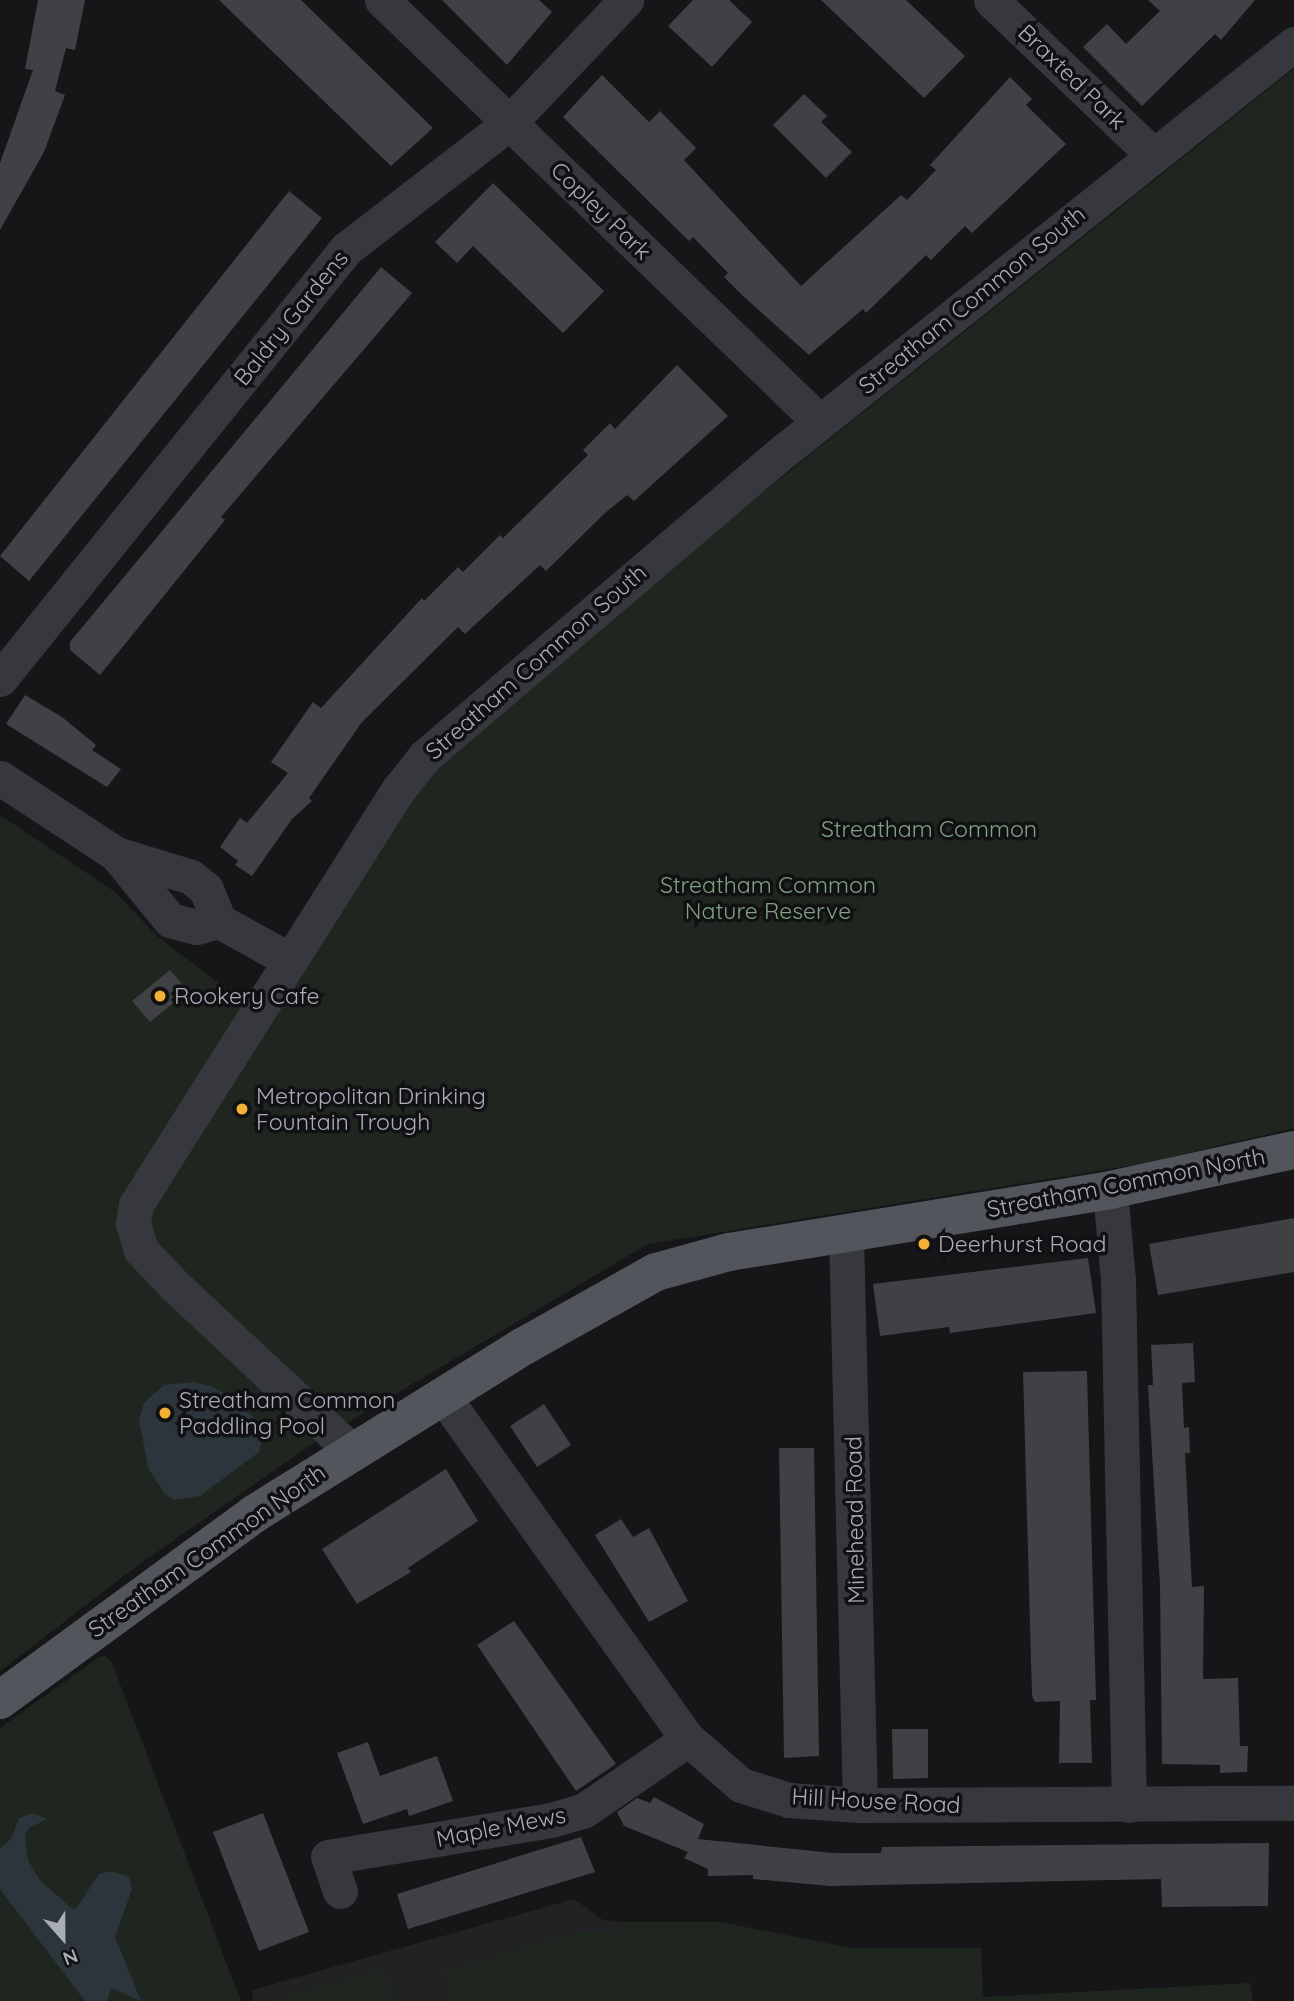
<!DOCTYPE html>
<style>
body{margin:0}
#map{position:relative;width:1294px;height:2001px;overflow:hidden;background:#161618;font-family:Quicksand,sans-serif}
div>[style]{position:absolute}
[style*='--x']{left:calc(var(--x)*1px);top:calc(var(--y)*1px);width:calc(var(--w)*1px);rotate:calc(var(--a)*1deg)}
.built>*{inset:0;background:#222225}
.green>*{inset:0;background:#1e261f}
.water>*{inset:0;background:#2c353c}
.building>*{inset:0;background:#404145}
.minor>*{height:35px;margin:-17.5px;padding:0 17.5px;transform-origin:17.5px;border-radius:17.5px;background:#37383d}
.major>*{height:38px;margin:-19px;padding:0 19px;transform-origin:19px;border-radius:19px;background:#53555c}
.dots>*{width:19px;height:19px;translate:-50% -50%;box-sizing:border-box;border:4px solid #111113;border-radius:50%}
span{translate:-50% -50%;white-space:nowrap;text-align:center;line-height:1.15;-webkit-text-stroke:7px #111113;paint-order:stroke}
.street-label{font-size:23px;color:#a8adb8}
.park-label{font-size:23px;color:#7fa381}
.poi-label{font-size:23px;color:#a8adb8}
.left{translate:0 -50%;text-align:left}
.north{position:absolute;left:28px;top:1903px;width:70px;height:70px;-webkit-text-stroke:5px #111113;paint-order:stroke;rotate:159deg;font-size:19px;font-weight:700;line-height:28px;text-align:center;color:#a8adb8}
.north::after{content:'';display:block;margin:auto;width:24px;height:32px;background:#a8adb8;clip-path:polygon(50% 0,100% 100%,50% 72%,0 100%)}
</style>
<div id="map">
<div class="built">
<i style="clip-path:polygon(574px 1899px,603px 1920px,624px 1922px,622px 1932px,706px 1979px,718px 2001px,253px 2001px,252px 1990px)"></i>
</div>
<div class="green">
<i style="clip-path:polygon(1294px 69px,1294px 1128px,1141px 1164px,648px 1244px,315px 1442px,137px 1566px,0 1671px,0 815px,115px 892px,157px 936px,264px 1018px,412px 793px,482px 723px,797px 465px)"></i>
<i style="clip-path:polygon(106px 1656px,112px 1663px,241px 2001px,0 2001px,0 1728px,99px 1657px)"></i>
<i style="clip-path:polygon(624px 1922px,720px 1922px,851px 1948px,981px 1948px,983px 1997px,1251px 1983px,1252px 2001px,452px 2001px,441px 1972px,575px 1932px,621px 1931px)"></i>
<i style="clip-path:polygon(384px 1968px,397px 2001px,271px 2001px,273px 2000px)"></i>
</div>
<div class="water">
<i style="clip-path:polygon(194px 1382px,214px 1387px,241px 1406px,254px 1418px,262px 1441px,259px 1452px,200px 1496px,174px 1500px,164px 1493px,148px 1468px,139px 1420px,144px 1403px,164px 1385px)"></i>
<i style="clip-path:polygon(33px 1813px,47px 1819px,29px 1828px,25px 1835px,28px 1860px,39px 1879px,71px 1908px,76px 1909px,99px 1874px,112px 1871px,129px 1877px,132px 1889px,115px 1937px,141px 2001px,111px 1988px,107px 2001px,85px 2001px,0 1889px,0 1848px,11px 1839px,19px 1818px)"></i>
</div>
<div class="building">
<i style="clip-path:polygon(38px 0,85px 0,75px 50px,66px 48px,55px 91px,65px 95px,44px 152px,0 230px,0 163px,33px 70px,25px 69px)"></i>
<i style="clip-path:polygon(219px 0,301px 0,433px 128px,391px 166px)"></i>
<i style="clip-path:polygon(442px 0,539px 0,552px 12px,507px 65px)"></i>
<i style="clip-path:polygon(693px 0,729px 0,752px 22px,712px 67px,668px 26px)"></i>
<i style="clip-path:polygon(821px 0,906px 0,965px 56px,924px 98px)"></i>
<i style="clip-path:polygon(1148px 0,1255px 0,1221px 40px,1215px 34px,1142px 106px,1083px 47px,1107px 24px,1126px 44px,1160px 11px)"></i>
<i style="clip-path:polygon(602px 75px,649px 122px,660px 111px,696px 148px,684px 160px,801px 286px,901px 195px,907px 200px,936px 170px,930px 165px,1010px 77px,1032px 99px,1026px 105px,1066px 144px,972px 233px,965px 226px,931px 260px,926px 255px,866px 313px,863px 309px,809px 355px,742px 295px,724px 277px,728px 273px,693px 237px,689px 241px,563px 117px)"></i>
<i style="clip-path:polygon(804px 94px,827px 116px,821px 122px,852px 152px,826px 178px,773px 125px)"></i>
<i style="clip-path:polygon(493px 183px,604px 291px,563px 333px,473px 246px,457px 263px,435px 242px)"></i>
<i style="clip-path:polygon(289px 191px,322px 218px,29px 581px,0 556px)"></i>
<i style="clip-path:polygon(381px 267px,412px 293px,221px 517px,225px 520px,100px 675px,70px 650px,70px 642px)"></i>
<i style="clip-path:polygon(677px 365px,728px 416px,634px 501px,627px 495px,605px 513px,546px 571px,540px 565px,465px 634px,458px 627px,362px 722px,309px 798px,312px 801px,292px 819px,252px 876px,235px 865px,238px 861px,220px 847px,240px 818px,247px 823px,288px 773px,271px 762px,313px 702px,321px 708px,422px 598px,424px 601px,458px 567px,463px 572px,500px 535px,503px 538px,588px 455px,583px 450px,610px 423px,615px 429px)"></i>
<i style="clip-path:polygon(25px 695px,62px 717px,96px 745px,92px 750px,121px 769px,107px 787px,6px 724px)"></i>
<i style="clip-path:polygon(170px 970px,188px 991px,150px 1022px,132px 1001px)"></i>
<i style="clip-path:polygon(1294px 1218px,1294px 1272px,1158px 1295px,1149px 1244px)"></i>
<i style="clip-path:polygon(1088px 1258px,1096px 1313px,950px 1333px,949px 1327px,880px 1336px,873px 1284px)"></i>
<i style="clip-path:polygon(1193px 1343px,1195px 1382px,1182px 1383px,1184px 1428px,1189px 1427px,1190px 1453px,1185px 1453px,1192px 1587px,1204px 1586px,1203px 1679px,1238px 1678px,1240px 1746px,1248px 1746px,1247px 1772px,1220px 1773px,1220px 1765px,1162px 1764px,1160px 1585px,1148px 1385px,1153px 1385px,1151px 1345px)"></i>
<i style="clip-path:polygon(1087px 1371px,1096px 1700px,1090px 1700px,1092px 1763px,1059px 1763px,1060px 1701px,1035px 1702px,1032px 1696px,1023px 1372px)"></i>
<i style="clip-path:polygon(544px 1404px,571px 1445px,537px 1467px,510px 1426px)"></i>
<i style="clip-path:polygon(779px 1448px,814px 1448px,819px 1756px,784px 1758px)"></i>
<i style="clip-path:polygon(446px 1469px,478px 1521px,408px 1568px,411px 1572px,357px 1604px,322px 1549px)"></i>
<i style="clip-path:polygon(621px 1519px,633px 1537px,649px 1528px,688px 1601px,649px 1622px,595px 1535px)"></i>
<i style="clip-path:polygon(514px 1621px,616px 1764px,576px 1791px,477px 1645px)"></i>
<i style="clip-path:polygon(892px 1729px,928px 1729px,928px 1778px,893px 1779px)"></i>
<i style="clip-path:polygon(368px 1742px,380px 1776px,437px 1756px,453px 1801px,409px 1816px,407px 1809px,363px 1824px,337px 1753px)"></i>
<i style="clip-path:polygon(654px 1797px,704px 1824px,698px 1839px,833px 1853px,881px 1853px,882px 1847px,1269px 1843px,1268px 1906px,1162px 1907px,1161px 1879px,830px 1886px,753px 1879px,753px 1875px,708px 1876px,708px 1869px,684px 1858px,688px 1852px,624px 1826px,617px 1812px,637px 1798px,650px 1803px)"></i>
<i style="clip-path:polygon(263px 1813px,309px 1932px,259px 1951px,213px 1832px)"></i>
<i style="clip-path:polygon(581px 1837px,595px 1872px,408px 1929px,397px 1894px)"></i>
</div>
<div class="minor">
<i style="--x:382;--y:0;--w:608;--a:43.93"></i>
<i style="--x:991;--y:0;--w:223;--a:43.7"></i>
<i style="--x:0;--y:679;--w:552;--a:-51.18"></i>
<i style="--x:346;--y:249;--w:206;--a:-37.7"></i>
<i style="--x:509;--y:123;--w:170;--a:-46.4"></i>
<i style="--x:0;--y:778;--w:139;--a:33.2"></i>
<i style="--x:116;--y:854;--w:85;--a:50.7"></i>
<i style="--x:170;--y:920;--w:27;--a:15"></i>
<i style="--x:196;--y:927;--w:24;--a:-15"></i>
<i style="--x:116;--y:854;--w:78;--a:17"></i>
<i style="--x:191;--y:877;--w:19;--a:39"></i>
<i style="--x:206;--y:889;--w:35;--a:68"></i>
<i style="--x:219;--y:921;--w:81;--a:28.8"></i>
<i style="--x:1110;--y:1190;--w:90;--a:84.9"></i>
<i style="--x:1118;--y:1280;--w:525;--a:88.8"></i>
<i style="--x:846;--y:1235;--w:570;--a:88.59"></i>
<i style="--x:443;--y:1396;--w:422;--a:54.5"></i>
<i style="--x:688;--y:1739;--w:70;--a:41"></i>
<i style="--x:741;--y:1785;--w:50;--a:17.4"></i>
<i style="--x:789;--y:1800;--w:71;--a:4"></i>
<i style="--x:860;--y:1805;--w:434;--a:-0.3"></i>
<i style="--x:353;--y:1452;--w:243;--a:-137"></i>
<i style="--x:175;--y:1286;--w:50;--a:-133.4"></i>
<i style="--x:141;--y:1250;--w:28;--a:-107"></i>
<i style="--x:133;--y:1223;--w:18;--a:-81"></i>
<i style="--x:136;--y:1205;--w:31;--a:-58"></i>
<i style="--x:152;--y:1179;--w:462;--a:-57.7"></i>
<i style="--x:399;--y:789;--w:42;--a:-51.8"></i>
<i style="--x:425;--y:756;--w:472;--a:-40.4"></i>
<i style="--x:785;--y:450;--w:651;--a:-38.58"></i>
<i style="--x:340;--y:1891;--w:36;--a:-109"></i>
<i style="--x:328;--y:1857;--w:226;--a:-9.4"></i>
<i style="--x:551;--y:1820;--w:33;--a:-16"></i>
<i style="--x:583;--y:1811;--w:127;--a:-34.4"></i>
</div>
<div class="major">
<i style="--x:0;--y:1700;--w:315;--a:-36.2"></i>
<i style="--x:254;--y:1514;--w:318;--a:-31.9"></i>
<i style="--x:524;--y:1346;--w:151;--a:-29.3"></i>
<i style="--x:656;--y:1272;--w:76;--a:-15.3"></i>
<i style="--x:729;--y:1252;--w:386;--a:-9.2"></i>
<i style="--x:1110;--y:1190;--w:188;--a:-12.3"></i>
</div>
<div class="dots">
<i style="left:160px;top:996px;background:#f2b134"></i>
<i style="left:242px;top:1109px;background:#f2b134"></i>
<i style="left:924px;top:1244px;background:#f2b134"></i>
<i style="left:165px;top:1413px;background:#f2b134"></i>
</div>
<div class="street-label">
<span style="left:1072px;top:77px;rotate:44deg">Braxted Park</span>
<span style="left:601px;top:211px;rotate:44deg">Copley Park</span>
<span style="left:972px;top:300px;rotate:-39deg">Streatham Common South</span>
<span style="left:291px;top:318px;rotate:-51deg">Baldry Gardens</span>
<span style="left:536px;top:662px;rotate:-41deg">Streatham Common South</span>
<span style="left:1126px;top:1183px;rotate:-11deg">Streatham Common North</span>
<span style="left:855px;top:1520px;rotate:-91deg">Minehead Road</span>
<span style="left:207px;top:1551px;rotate:-35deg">Streatham Common North</span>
<span style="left:876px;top:1801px;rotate:3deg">Hill House Road</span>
<span style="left:501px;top:1827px;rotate:-11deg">Maple Mews</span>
</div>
<div class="park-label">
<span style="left:929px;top:829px">Streatham Common</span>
<span style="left:768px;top:898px">Streatham Common<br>Nature Reserve</span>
</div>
<div class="poi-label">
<span class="left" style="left:174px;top:996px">Rookery Cafe</span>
<span class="left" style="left:256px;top:1109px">Metropolitan Drinking<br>Fountain Trough</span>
<span class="left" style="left:938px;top:1244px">Deerhurst Road</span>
<span class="left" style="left:179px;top:1413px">Streatham Common<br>Paddling Pool</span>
</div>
<div class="north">N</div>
</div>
